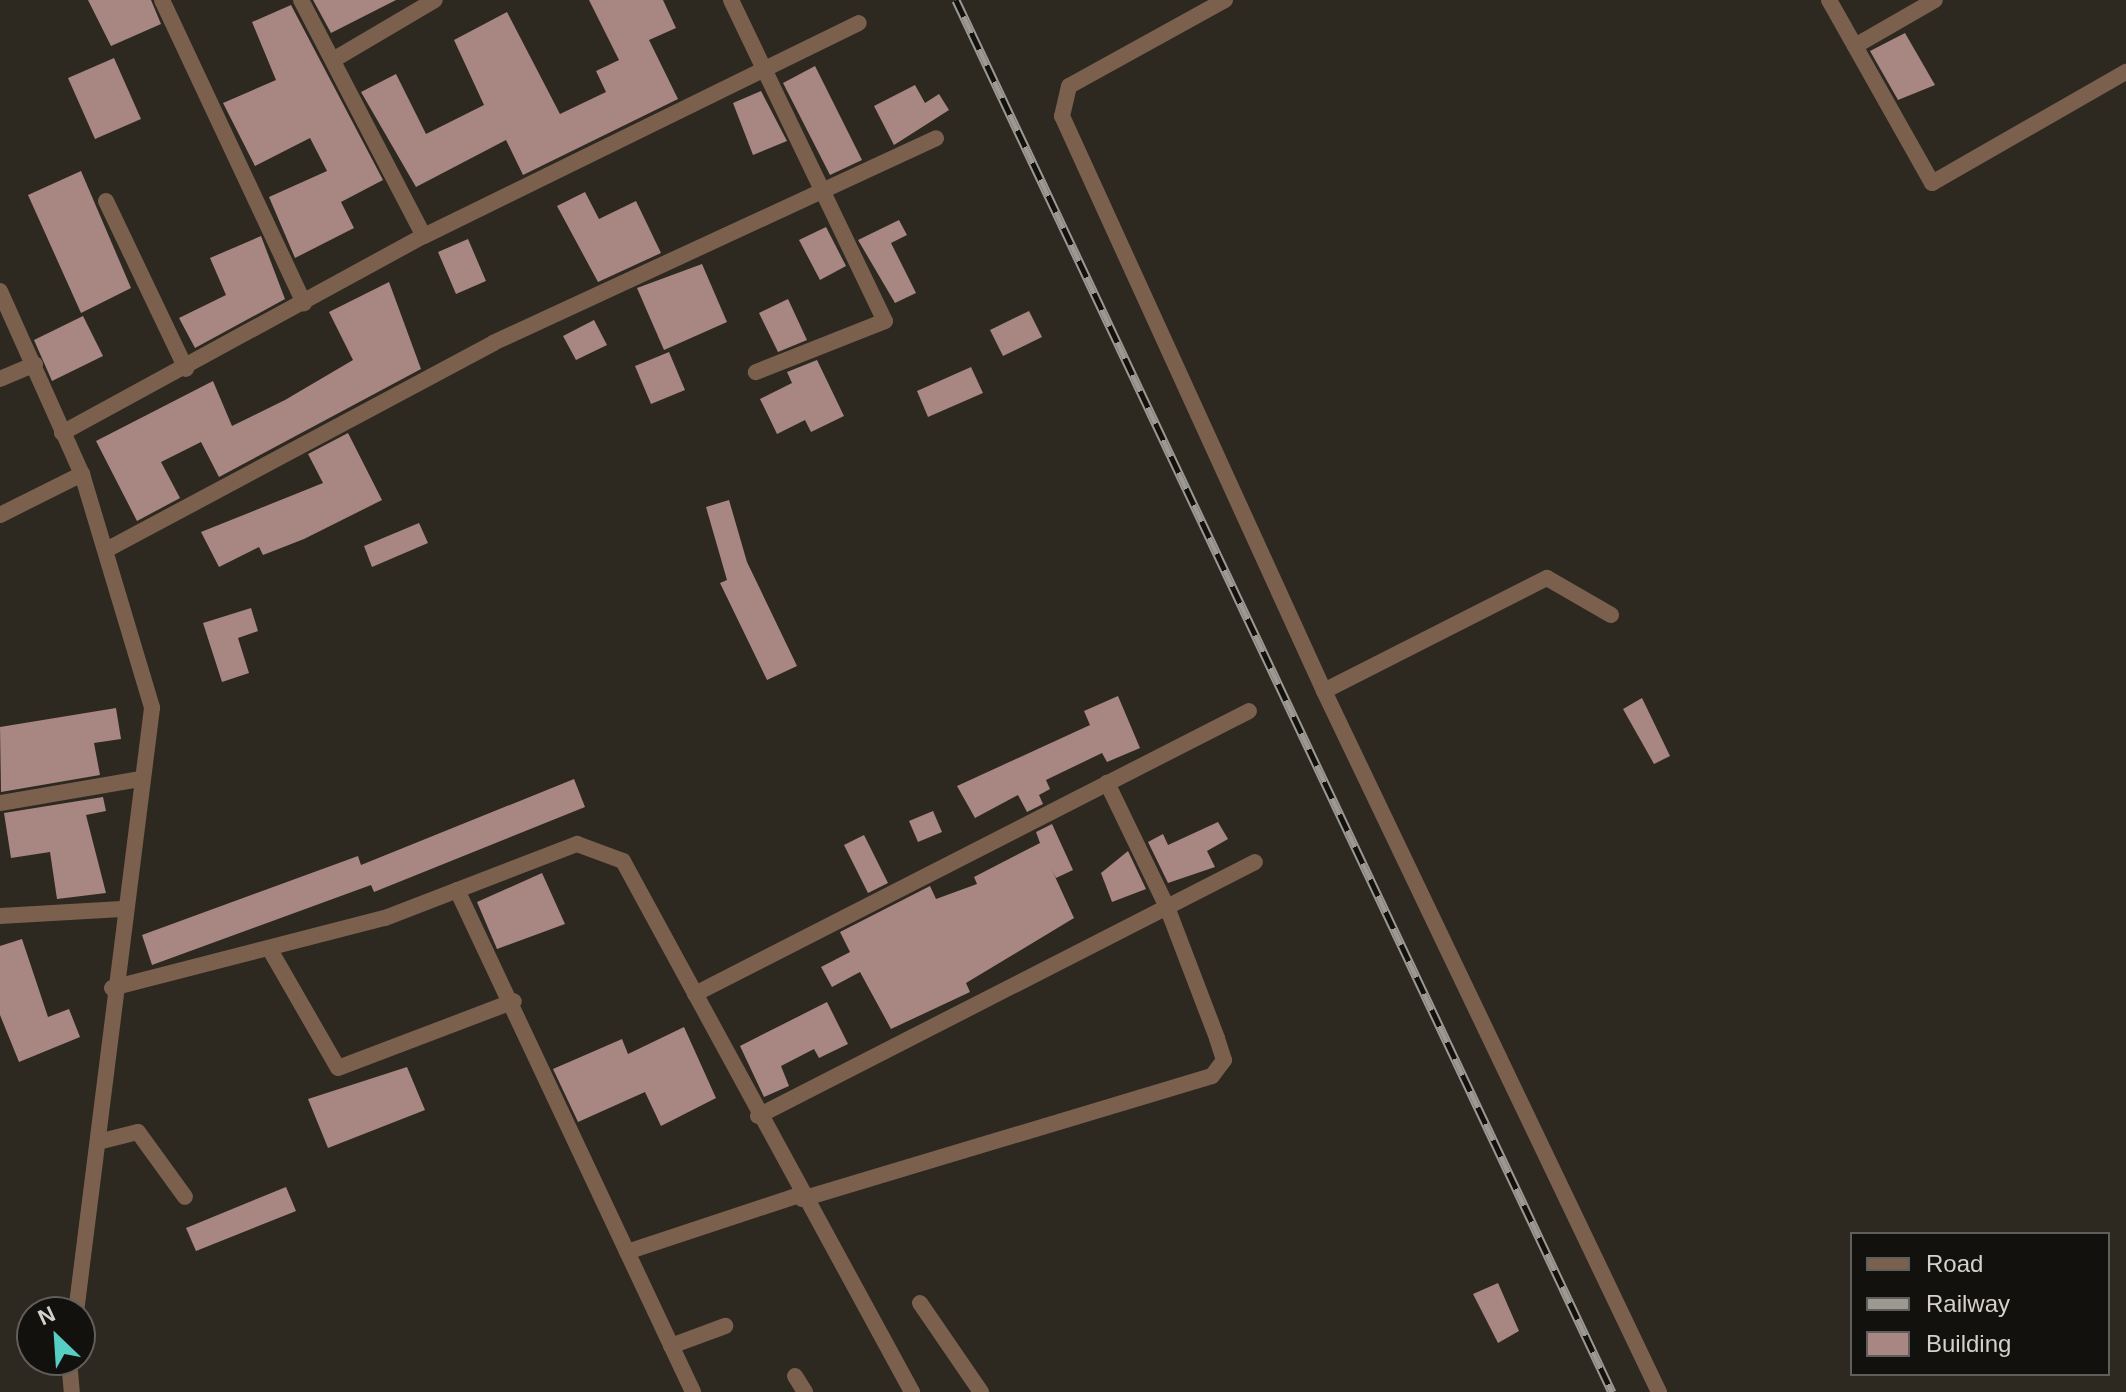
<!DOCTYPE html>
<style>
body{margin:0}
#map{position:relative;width:2126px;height:1392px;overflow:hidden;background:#2d2820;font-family:Arial,sans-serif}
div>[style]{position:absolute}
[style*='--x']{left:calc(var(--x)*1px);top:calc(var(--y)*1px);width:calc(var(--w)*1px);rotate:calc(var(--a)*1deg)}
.building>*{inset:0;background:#a88682}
.minor>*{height:16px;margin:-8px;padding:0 8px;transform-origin:8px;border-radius:8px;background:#7b604d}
.rail>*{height:9px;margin-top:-4.5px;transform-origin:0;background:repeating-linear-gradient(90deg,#13110e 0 18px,#9c9892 0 36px);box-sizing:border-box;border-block:2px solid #9c9892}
span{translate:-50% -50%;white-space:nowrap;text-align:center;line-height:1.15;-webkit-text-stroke:8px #13110e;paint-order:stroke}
.legend{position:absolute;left:1850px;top:1232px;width:260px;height:144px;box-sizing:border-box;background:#13110e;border:2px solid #605e5a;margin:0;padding:10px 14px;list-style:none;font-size:24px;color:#d4d1cc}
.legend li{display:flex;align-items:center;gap:16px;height:40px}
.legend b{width:40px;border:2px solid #605e5a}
.north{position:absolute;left:16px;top:1296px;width:80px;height:80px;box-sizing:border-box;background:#13110e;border:2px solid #605e5a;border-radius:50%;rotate:335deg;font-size:22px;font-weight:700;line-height:32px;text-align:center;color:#d4d1cc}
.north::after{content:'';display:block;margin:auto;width:28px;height:36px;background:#56cec3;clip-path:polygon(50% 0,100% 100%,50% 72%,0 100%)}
</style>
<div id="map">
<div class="building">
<i style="clip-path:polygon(88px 0,151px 0,161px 24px,111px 46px)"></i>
<i style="clip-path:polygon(313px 0,396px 0,331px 33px)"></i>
<i style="clip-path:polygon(589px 0,663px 0,676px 28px,649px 40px,678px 99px,523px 175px,506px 140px,416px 187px,361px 92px,396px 74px,426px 134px,484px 105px,454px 40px,507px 12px,560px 114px,606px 92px,596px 71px,619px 60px)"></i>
<i style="clip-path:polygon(291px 5px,383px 180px,341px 202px,354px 228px,295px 258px,269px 197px,327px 171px,310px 138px,255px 166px,223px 103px,276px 80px,252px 22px)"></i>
<i style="clip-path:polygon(1905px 33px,1935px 85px,1898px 100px,1870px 51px)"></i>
<i style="clip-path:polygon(114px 58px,141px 119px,95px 139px,68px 78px)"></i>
<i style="clip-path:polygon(815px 66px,862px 160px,830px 175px,783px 83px)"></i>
<i style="clip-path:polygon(915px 85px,925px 103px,939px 94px,949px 110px,894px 145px,874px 106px)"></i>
<i style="clip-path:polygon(761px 91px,787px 141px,753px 155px,733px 103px)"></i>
<i style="clip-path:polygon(81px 171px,131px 288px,81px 313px,28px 195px)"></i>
<i style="clip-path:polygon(585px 192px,599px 219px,636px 201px,661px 253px,598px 282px,557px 206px)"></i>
<i style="clip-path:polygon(899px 220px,907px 235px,891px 243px,916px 293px,895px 303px,858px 240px)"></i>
<i style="clip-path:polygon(826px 227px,846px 266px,820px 280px,799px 240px)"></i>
<i style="clip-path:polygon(261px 236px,285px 299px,195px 348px,179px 318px,226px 295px,210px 258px)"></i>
<i style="clip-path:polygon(468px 239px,486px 281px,456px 294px,438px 252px)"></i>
<i style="clip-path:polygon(702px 264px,727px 322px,664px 350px,637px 288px)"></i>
<i style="clip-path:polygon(389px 282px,421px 369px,219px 477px,201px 442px,161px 462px,180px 498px,137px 521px,96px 441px,213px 381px,232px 426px,285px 400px,353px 360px,329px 312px)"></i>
<i style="clip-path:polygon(788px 299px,807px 340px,778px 352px,759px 313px)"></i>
<i style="clip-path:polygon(1029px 311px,1042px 337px,1003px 356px,990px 330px)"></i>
<i style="clip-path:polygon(83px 316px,103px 356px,52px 381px,34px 340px)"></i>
<i style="clip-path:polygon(594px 320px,607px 345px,576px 360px,563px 336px)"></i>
<i style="clip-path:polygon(669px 352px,685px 390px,651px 404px,635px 366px)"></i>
<i style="clip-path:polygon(817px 360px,844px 416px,811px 432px,805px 420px,777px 434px,760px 399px,792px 383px,787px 372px)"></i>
<i style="clip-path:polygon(971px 367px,983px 393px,928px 417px,917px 391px)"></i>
<i style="clip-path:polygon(348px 433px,382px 500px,304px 539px,263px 555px,259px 547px,219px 567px,201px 532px,323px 483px,308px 454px)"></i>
<i style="clip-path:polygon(729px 500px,747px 562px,797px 666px,767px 680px,720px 583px,727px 580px,706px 507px)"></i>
<i style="clip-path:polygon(419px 523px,428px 543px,372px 567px,364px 546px)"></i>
<i style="clip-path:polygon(251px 608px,258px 631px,238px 638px,249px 673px,222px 682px,203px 623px)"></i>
<i style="clip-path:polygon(1118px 696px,1140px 748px,1107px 762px,1102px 753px,1046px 780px,1050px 789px,1039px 795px,1043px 804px,1027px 812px,1018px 795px,975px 818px,957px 786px,1090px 725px,1084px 711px)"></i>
<i style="clip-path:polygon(1642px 698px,1670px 756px,1654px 764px,1623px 709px)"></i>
<i style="clip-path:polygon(116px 708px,121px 739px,94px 743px,100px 775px,1px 792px,0 727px)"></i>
<i style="clip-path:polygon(574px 779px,585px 807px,374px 892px,371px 885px,152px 965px,142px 935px,358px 856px,361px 865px)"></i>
<i style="clip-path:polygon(103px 797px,106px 811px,86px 815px,106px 893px,57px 899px,50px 852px,11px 858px,4px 813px)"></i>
<i style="clip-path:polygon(933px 811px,942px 832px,918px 842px,909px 821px)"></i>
<i style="clip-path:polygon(1218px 822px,1228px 839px,1207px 851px,1215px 867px,1168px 883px,1148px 842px,1163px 834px,1168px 845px)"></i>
<i style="clip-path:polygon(1052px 824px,1073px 870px,1056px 878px,1051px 868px,1074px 918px,966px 983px,970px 992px,891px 1029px,860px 972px,832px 987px,821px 967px,850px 952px,840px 932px,930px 886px,936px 899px,977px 884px,974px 877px,1040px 843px,1036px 832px)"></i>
<i style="clip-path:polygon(864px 835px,888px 883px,868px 893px,844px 845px)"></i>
<i style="clip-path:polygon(1128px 851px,1146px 889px,1112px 902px,1101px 873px)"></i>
<i style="clip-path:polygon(542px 873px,565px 924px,497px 949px,477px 902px)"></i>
<i style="clip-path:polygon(22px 939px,48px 1017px,69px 1009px,80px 1037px,19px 1062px,0 1015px,0 946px)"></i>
<i style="clip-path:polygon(827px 1002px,848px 1044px,819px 1058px,814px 1049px,781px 1066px,789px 1086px,764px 1097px,740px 1046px)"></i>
<i style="clip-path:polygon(684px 1027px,716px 1098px,661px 1126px,645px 1092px,578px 1122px,553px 1069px,622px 1039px,628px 1054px)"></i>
<i style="clip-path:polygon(407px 1067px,425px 1110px,328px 1148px,308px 1099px)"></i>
<i style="clip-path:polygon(286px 1187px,296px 1211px,196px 1251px,186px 1228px)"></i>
<i style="clip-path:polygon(1498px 1283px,1519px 1331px,1498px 1343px,1473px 1294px)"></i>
</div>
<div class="minor">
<i style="--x:162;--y:0;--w:335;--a:64.9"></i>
<i style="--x:301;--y:0;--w:266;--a:62.5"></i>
<i style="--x:731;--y:0;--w:356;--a:64.4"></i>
<i style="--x:885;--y:321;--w:139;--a:158.4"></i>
<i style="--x:1225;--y:0;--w:178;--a:151.1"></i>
<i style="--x:1069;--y:86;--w:31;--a:103"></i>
<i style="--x:1062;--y:116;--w:632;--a:65.5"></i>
<i style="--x:1324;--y:691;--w:250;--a:-26.9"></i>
<i style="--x:1547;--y:578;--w:74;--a:30"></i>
<i style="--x:1829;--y:0;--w:210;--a:60.6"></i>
<i style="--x:1932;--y:183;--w:224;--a:-29.8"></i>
<i style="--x:1855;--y:46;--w:92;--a:-29.9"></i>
<i style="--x:333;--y:60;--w:118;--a:-30.5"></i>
<i style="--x:106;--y:201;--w:186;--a:64.5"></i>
<i style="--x:0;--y:291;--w:201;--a:65.9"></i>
<i style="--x:82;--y:474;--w:244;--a:73.3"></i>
<i style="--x:152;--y:708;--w:609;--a:97.17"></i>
<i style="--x:0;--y:379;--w:38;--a:-23"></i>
<i style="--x:62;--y:433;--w:412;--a:-28.6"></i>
<i style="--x:424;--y:236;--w:484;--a:-26.1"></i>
<i style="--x:0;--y:515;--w:92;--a:-26.6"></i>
<i style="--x:108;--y:549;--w:437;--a:-28.1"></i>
<i style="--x:493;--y:343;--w:488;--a:-24.8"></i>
<i style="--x:1324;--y:691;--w:777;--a:64.46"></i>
<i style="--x:0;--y:803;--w:143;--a:-9.7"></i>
<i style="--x:457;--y:890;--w:555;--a:64.82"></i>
<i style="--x:0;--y:916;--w:122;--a:-3.3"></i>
<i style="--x:269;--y:948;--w:138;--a:60.1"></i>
<i style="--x:338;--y:1068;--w:188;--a:-20.8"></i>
<i style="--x:112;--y:988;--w:282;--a:-14.4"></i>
<i style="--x:385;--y:918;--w:206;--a:-21.1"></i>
<i style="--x:577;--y:844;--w:49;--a:20.3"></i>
<i style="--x:623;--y:861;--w:605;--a:61.44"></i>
<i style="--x:695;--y:994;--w:622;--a:-27.06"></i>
<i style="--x:758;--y:1116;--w:558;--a:-27.07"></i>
<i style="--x:98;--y:1142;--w:41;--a:-14"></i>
<i style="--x:138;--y:1132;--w:80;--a:54.1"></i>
<i style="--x:802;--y:1199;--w:428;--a:-16.7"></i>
<i style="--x:1212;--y:1076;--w:20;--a:-53"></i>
<i style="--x:1224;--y:1060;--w:23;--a:-108"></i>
<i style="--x:1217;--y:1038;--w:140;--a:-110.9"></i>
<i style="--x:1167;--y:907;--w:138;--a:-115.8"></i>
<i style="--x:627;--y:1252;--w:181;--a:-18.3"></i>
<i style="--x:920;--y:1303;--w:108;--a:55.6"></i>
<i style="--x:671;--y:1346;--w:58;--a:-20.3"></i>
<i style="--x:69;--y:1360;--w:32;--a:85"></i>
<i style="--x:795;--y:1376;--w:19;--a:58"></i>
</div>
<div class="rail">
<i style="--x:956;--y:0;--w:1539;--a:64.77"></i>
</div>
<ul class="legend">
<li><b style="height:10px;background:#7b604d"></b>Road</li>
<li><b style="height:10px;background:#9c9892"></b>Railway</li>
<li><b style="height:22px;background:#a88682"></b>Building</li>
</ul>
<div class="north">N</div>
</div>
